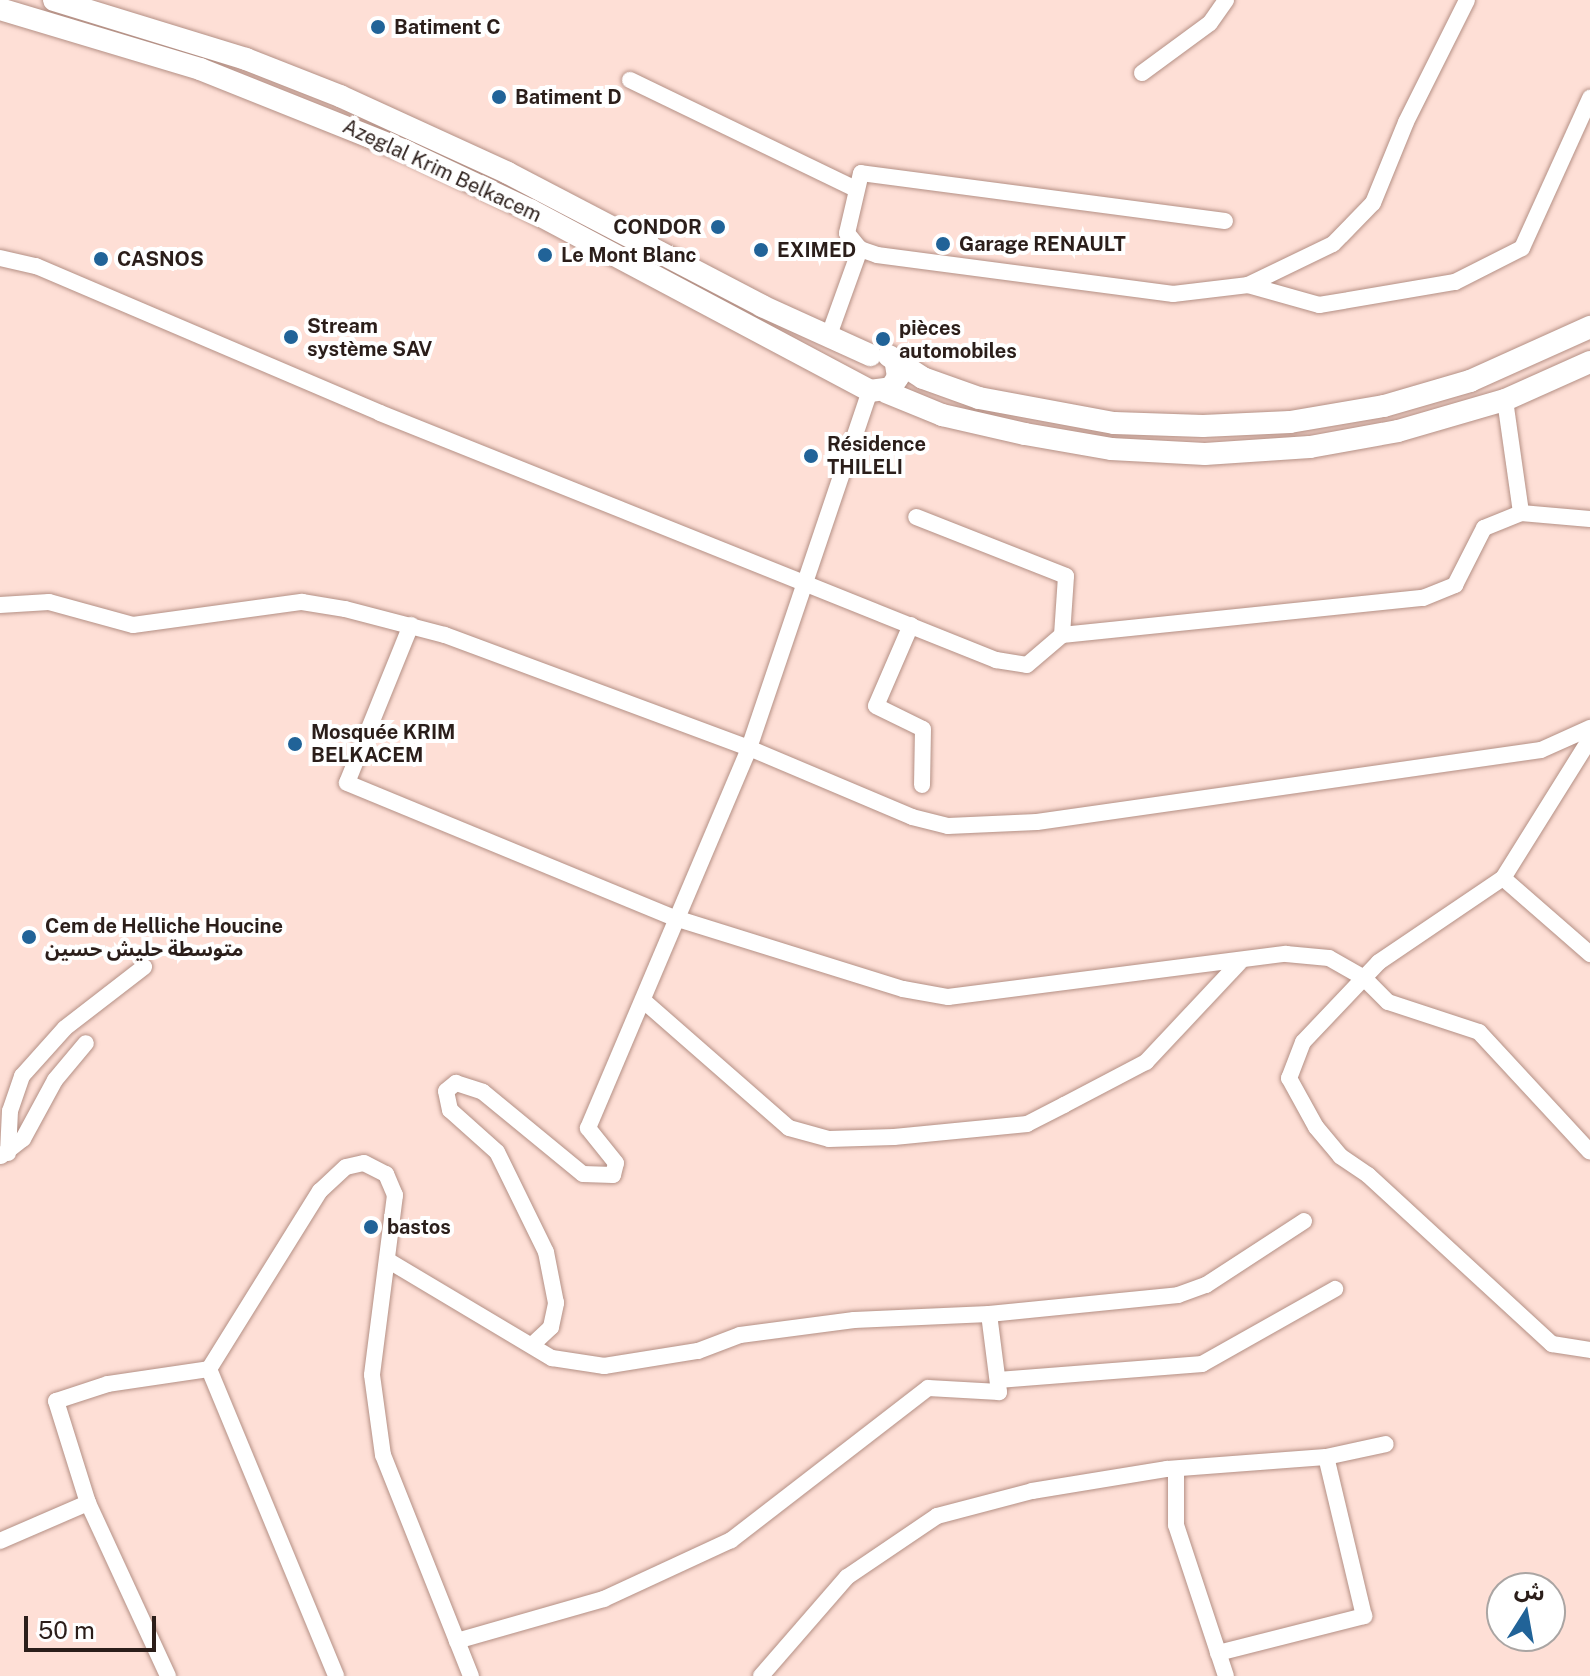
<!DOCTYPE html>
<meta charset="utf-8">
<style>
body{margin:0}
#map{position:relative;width:1590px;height:1676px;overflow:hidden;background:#fedfd6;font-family:"Public Sans","Noto Sans Arabic",sans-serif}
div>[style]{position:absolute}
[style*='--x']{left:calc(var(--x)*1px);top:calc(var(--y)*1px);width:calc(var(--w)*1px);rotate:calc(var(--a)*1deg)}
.roads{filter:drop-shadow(0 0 2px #b49085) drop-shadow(0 0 2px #b49085)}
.minor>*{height:16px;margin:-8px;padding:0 8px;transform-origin:8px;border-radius:8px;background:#fff}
.secondary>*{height:22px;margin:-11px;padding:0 11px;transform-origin:11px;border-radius:11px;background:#fff}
.dots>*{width:22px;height:22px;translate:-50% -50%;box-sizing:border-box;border:4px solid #fff;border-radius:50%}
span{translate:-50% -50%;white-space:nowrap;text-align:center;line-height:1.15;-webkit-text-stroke:8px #fff;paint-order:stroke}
.poi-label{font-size:20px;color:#2b1e1a;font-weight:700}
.left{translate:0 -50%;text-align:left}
.right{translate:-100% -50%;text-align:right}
.street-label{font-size:20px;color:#2b1e1a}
.north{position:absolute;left:1486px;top:1572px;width:80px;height:80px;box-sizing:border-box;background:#fff;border:2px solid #aaa5a3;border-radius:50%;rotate:11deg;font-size:22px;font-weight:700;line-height:32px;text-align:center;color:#2b1e1a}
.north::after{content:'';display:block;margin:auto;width:28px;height:36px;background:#216398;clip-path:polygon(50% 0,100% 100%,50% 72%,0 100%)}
.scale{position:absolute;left:24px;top:1616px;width:132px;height:36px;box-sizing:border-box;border:4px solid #2b1e1a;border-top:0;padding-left:10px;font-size:24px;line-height:28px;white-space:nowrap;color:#2b1e1a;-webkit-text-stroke:6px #fff;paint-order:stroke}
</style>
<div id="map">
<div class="roads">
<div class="minor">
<i style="--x:1142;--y:73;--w:84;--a:-36.3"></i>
<i style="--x:1210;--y:23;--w:28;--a:-55"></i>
<i style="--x:630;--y:80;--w:250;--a:25.8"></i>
<i style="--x:1225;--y:221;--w:367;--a:-172.5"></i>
<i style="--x:861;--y:173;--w:62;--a:103.1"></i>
<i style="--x:847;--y:233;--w:21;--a:51"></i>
<i style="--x:860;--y:249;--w:18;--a:19"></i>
<i style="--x:877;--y:255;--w:299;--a:7.5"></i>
<i style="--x:1173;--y:294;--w:76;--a:-6.8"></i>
<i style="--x:1248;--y:285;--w:94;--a:-25.8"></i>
<i style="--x:1333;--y:244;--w:57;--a:-45.7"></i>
<i style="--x:1373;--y:203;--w:87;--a:-67.8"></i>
<i style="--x:1406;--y:122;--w:136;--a:-63.4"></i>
<i style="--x:0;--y:258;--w:37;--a:13"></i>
<i style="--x:36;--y:266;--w:374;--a:23.1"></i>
<i style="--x:380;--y:413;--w:664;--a:21.85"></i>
<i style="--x:996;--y:660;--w:31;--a:9"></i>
<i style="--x:1027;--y:665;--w:46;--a:-40.6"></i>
<i style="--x:1062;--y:635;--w:59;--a:-86.1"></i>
<i style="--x:1066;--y:576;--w:161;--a:-158.5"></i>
<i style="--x:1248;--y:285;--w:74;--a:15.7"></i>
<i style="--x:1319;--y:305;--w:138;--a:-9.6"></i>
<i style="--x:1455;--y:282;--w:75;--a:-26.9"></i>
<i style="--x:1522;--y:248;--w:165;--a:-65.6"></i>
<i style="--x:828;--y:338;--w:95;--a:-70.2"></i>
<i style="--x:1505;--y:400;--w:114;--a:81.9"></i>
<i style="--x:0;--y:605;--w:49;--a:-3.5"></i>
<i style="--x:49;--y:602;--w:87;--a:15.3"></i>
<i style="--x:133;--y:625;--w:171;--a:-7.8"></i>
<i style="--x:302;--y:602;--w:44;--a:9.2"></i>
<i style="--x:345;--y:609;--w:103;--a:14.6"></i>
<i style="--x:445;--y:635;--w:324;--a:20.4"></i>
<i style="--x:749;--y:748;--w:177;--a:22.9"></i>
<i style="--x:912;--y:817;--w:37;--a:14"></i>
<i style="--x:948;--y:826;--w:89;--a:-2.6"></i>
<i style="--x:1037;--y:822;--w:509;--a:-8.13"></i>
<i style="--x:1541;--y:750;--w:54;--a:-24.2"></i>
<i style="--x:411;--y:625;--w:170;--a:112.1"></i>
<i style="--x:347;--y:783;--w:355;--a:22.4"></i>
<i style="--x:675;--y:918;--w:239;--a:17.3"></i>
<i style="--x:903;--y:989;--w:46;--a:10.1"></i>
<i style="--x:948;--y:997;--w:341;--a:-7.3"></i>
<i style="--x:1286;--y:954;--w:43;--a:5.3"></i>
<i style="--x:1329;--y:958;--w:40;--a:29.7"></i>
<i style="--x:1364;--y:978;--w:34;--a:45"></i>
<i style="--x:1388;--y:1002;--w:96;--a:18.2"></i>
<i style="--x:1479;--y:1032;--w:163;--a:47.2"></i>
<i style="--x:911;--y:625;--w:88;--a:113.4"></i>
<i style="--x:876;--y:706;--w:52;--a:26.1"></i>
<i style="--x:923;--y:729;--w:56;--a:91"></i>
<i style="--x:1062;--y:635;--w:363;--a:-5.9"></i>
<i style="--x:1423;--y:598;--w:35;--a:-22"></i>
<i style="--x:1455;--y:585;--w:64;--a:-63"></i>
<i style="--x:1484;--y:528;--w:40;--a:-22"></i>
<i style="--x:1521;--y:513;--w:69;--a:5"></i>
<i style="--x:1590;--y:739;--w:164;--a:122"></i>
<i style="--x:1503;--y:878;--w:150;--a:145.9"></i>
<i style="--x:1379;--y:962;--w:110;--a:133.5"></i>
<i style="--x:1303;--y:1042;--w:39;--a:111"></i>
<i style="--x:1289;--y:1078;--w:56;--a:61.1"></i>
<i style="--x:1316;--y:1127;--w:38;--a:50"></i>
<i style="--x:1340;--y:1156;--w:34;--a:34"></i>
<i style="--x:1368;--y:1175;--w:250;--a:42.6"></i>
<i style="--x:1552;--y:1344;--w:38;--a:9"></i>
<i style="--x:1503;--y:878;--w:116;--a:41.1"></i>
<i style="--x:645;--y:1002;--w:191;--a:41.2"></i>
<i style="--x:789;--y:1128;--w:41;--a:15.4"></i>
<i style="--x:829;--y:1139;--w:65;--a:-1.8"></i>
<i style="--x:894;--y:1137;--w:134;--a:-5.6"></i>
<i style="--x:1027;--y:1124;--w:42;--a:-27.2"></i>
<i style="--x:1064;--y:1105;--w:93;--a:-27.7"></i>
<i style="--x:1146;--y:1062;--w:136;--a:-46.8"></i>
<i style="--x:8;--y:1153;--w:42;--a:-87.3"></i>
<i style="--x:10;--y:1111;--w:37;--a:-71"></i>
<i style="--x:22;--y:1076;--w:64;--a:-48.1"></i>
<i style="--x:65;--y:1028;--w:100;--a:-37.7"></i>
<i style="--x:1;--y:1156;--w:28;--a:-38"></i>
<i style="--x:23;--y:1139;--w:67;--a:-61.5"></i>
<i style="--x:55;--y:1080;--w:48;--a:-50"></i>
<i style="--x:389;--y:1261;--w:190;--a:30.8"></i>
<i style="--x:552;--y:1358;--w:53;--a:8.7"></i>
<i style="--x:604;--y:1366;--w:95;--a:-9.1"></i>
<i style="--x:698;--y:1351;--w:45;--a:-20.9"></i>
<i style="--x:740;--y:1335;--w:115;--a:-7.5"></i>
<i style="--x:854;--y:1320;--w:135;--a:-2.5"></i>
<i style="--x:989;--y:1314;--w:79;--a:82.7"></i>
<i style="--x:999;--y:1392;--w:71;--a:-176.8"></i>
<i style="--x:928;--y:1388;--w:249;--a:142.3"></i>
<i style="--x:731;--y:1540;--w:140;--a:155.1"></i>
<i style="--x:604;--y:1599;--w:153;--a:164.1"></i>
<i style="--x:989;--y:1314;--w:190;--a:-5.7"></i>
<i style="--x:1178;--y:1295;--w:30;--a:-20"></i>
<i style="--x:1206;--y:1285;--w:117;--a:-33.1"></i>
<i style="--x:532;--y:1345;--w:26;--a:-43"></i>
<i style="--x:551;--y:1327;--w:25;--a:-78"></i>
<i style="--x:556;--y:1303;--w:52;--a:-101.1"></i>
<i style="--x:546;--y:1252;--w:111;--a:-116.1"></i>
<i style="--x:497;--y:1152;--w:63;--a:-138.2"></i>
<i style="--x:450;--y:1110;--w:19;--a:-102"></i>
<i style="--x:446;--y:1091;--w:13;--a:-39"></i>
<i style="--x:456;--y:1083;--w:28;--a:18"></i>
<i style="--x:483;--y:1092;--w:129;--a:39.4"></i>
<i style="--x:583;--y:1174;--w:30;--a:2"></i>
<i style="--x:613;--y:1175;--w:12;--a:-76"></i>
<i style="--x:616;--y:1163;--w:45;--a:-128.7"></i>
<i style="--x:588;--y:1128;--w:413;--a:-67"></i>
<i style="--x:749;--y:748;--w:377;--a:-71.3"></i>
<i style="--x:209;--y:1369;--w:332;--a:67.5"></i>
<i style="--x:998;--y:1380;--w:205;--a:-4.5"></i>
<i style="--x:1202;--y:1364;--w:153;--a:-29.4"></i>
<i style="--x:1176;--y:1469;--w:56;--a:90"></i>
<i style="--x:1176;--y:1525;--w:159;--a:71.7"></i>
<i style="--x:0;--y:1541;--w:96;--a:-23.4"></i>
<i style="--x:1218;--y:1653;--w:151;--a:-14.2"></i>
<i style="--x:1364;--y:1616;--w:163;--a:-103.4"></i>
<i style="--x:168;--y:1676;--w:191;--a:-114.8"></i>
<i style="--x:88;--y:1503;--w:107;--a:-107.4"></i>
<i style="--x:56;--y:1401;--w:55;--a:-18.1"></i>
<i style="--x:108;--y:1384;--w:102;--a:-8.4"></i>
<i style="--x:209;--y:1369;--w:210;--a:-58.1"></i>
<i style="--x:320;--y:1191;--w:35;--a:-43"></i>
<i style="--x:346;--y:1167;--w:18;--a:-13"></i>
<i style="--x:364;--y:1163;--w:25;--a:27"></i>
<i style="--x:386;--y:1174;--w:23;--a:67"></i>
<i style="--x:395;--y:1195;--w:181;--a:97.3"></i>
<i style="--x:372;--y:1375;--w:81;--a:82.2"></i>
<i style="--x:383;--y:1455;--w:238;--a:68.3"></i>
<i style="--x:761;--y:1676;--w:131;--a:-49"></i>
<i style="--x:847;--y:1577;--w:109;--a:-34.1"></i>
<i style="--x:937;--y:1516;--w:98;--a:-14.7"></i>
<i style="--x:1032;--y:1491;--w:137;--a:-9.3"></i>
<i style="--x:1167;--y:1469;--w:159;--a:-4.3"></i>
<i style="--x:1326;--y:1457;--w:61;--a:-12.2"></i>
</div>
<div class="secondary">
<i style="--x:54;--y:0;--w:201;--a:17.1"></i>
<i style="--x:246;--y:59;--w:101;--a:21.5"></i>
<i style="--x:340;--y:96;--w:185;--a:24.6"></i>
<i style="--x:508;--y:173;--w:287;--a:27.6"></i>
<i style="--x:762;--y:306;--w:119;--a:24.4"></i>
<i style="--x:0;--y:9;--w:209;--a:16.7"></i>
<i style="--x:200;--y:69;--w:221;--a:21.8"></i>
<i style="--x:405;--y:151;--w:138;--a:25.3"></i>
<i style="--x:530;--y:210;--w:385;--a:28"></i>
<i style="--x:870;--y:391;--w:21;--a:-8"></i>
<i style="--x:891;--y:388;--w:13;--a:-58"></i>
<i style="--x:898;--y:377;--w:13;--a:-99"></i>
<i style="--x:889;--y:356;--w:40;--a:32.9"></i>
<i style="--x:923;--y:378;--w:59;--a:19.7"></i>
<i style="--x:979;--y:398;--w:137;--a:10.5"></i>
<i style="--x:1114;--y:423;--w:89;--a:1.9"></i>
<i style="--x:1203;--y:426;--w:87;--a:-2.6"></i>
<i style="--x:1290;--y:422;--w:95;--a:-9.7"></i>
<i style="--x:1384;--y:406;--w:90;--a:-16.2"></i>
<i style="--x:1470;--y:381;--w:132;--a:-24.2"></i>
<i style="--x:886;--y:392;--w:61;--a:22.3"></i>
<i style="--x:942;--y:415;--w:85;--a:12.9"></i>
<i style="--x:1025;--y:434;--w:87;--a:9.9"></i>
<i style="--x:1111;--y:449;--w:94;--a:3"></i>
<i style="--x:1205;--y:454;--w:105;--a:-3.8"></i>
<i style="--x:1310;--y:447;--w:89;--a:-10.3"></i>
<i style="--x:1398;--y:431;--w:111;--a:-16.2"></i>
<i style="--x:1505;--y:400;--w:93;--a:-24.1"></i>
</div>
</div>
<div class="dots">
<i style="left:378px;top:27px;background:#216398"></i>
<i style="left:499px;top:97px;background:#216398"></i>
<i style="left:718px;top:227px;background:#216398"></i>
<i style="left:943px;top:244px;background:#216398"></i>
<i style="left:761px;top:250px;background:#216398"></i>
<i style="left:545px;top:255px;background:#216398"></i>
<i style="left:101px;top:259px;background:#216398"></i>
<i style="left:291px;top:337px;background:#216398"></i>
<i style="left:883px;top:339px;background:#216398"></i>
<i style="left:811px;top:456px;background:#216398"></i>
<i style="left:295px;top:744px;background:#216398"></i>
<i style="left:29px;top:937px;background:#216398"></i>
<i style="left:371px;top:1227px;background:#216398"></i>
</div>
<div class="poi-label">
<span class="left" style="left:394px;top:27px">Batiment C</span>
<span class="left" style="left:515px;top:97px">Batiment D</span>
<span class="right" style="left:702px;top:227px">CONDOR</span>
<span class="left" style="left:959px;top:244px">Garage RENAULT</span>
<span class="left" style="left:777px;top:250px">EXIMED</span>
<span class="left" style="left:561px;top:255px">Le Mont Blanc</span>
<span class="left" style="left:117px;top:259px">CASNOS</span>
<span class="left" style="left:307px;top:338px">Stream<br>système SAV</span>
<span class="left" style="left:899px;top:340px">pièces<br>automobiles</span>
<span class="left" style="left:827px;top:456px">Résidence<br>THILELI</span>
<span class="left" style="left:311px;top:744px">Mosquée KRIM<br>BELKACEM</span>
<span class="left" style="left:45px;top:938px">Cem de Helliche Houcine<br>متوسطة حليش حسين</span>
<span class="left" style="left:387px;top:1227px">bastos</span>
</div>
<div class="street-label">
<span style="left:442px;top:171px;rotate:25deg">Azeglal Krim Belkacem</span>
</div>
<div class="north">ش</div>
<div class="scale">50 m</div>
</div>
